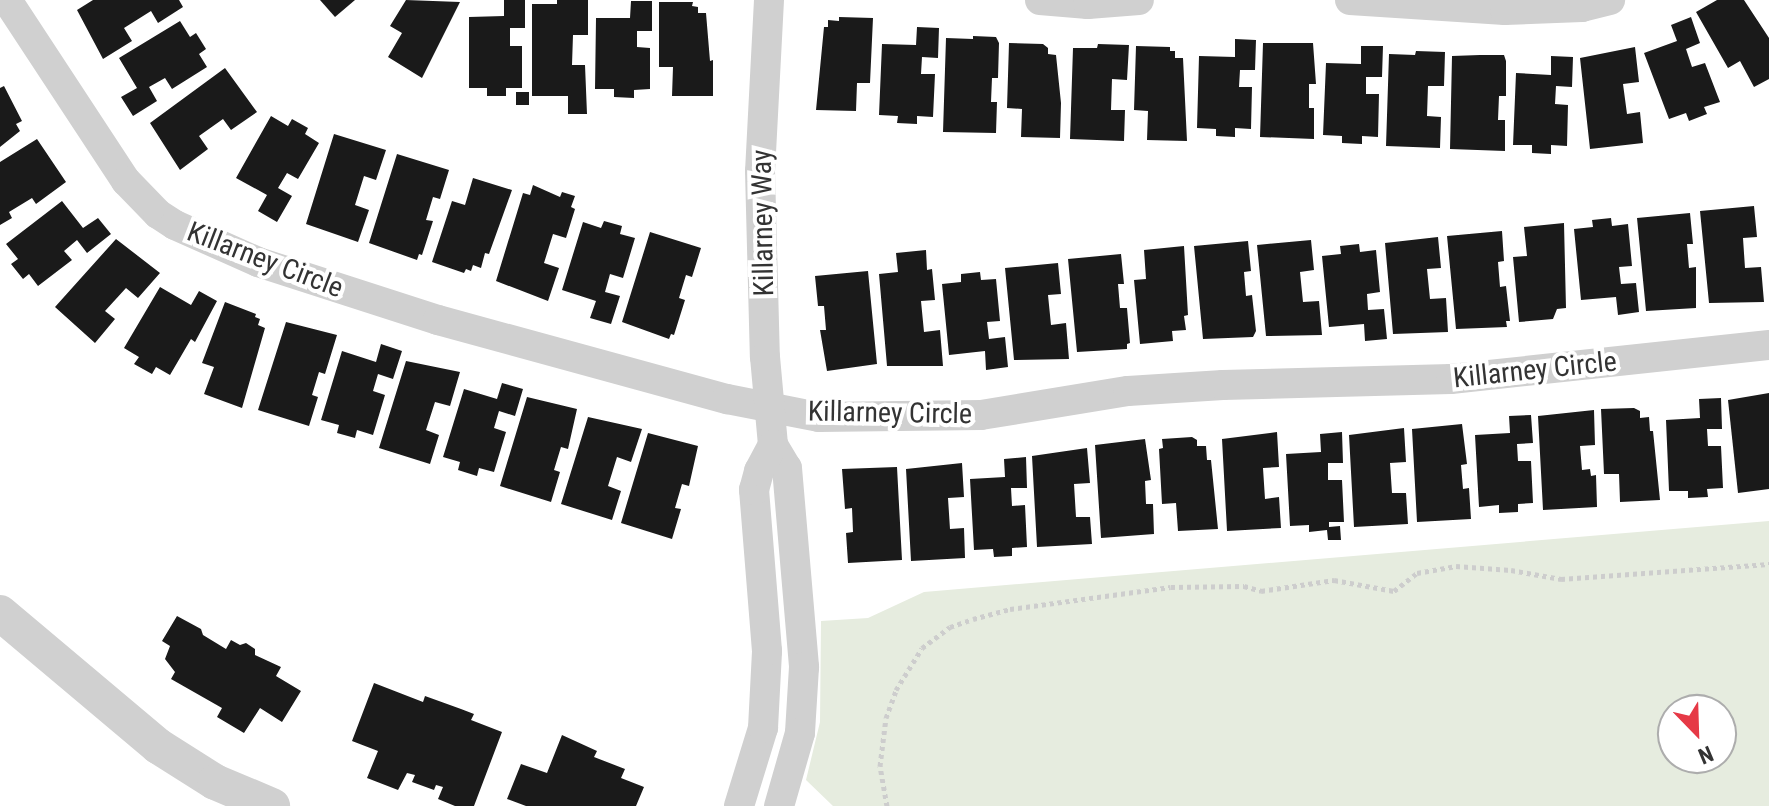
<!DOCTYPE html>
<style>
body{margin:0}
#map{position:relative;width:1769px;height:806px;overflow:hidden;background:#fff;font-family:"Roboto Condensed",sans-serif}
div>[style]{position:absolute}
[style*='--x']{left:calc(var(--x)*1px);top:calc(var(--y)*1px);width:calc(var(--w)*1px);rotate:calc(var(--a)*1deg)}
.green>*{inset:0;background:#e6ecdf}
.building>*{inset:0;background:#1a1a1a}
.path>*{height:5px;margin-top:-2.5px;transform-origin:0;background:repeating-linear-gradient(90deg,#cdcdcd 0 4px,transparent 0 8px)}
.minor>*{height:30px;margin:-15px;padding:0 15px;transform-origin:15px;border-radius:15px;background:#d0d0d0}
.tertiary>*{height:36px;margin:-18px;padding:0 18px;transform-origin:18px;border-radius:18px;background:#d0d0d0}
span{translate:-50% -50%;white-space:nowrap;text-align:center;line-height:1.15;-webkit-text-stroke:8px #fff;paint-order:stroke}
.street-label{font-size:28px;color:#333}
.north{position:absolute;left:1657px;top:694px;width:80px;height:80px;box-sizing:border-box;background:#fff;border:2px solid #adadad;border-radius:50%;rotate:157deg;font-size:22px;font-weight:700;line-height:32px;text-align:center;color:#333}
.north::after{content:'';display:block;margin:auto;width:28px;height:36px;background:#e63946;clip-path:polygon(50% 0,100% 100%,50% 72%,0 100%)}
</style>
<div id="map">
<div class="green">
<i style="clip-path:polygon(evenodd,1769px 521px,1769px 806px,833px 806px,806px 780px,820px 722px,821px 621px,868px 618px,924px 592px,1769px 521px,1673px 710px,1721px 710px,1721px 758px,1673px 758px,1673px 710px)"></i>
</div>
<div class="building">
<i style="clip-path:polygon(93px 0,179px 0,183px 7px,158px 23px,151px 11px,124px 28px,132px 41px,103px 59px,77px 10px)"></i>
<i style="clip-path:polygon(320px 0,355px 0,335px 17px)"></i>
<i style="clip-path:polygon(406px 0,460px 2px,422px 78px,388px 57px,402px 33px,390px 26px)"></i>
<i style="clip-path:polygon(504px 0,525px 0,525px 28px,510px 28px,510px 46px,522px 46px,522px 88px,506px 88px,506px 96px,487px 96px,487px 88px,469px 88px,469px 17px,504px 16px)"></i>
<i style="clip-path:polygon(557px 0,588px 0,588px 35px,573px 35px,572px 65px,585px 65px,587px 114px,568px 114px,568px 96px,532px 96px,532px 4px,557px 4px)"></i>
<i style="clip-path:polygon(1717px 0,1744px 0,1769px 38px,1769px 79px,1754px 87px,1740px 61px,1728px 68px,1696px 12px)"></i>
<i style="clip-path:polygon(631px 1px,652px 1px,652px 31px,637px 31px,637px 47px,650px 48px,650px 89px,634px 90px,634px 98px,614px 97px,614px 89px,595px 89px,596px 18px,630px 18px)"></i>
<i style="clip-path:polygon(659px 2px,693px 2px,692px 6px,698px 7px,698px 13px,706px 13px,710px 61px,713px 60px,713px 96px,672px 96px,673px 67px,659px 67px)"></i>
<i style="clip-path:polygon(839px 17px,873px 18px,870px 83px,857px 83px,856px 111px,816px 110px,824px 27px,828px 27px,828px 20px,839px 21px)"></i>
<i style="clip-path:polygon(1691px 17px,1700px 43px,1686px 49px,1692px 67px,1705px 63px,1720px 102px,1704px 107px,1707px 114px,1689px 121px,1686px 113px,1669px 119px,1644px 53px,1677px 41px,1671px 25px)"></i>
<i style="clip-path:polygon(180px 21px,190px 37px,196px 33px,206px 49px,199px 54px,207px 67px,172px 89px,165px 78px,149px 87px,157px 101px,133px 116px,121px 97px,137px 88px,119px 58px)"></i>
<i style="clip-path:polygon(917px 27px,939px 28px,938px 58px,922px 57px,921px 74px,935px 74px,933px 117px,917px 116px,917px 124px,897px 123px,898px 116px,879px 115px,882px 44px,916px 45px)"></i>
<i style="clip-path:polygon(973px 36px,996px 37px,999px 43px,998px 78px,992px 78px,991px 102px,997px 102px,996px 133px,943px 132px,946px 38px,973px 39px)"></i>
<i style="clip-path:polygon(1235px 39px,1256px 40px,1255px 70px,1240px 70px,1239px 87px,1252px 87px,1251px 129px,1235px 128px,1235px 137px,1216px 136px,1216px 129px,1197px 128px,1199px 56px,1235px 57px)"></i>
<i style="clip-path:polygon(1009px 43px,1043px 44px,1048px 48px,1048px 54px,1056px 55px,1061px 103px,1060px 138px,1021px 137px,1022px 109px,1007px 108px)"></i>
<i style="clip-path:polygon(1263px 43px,1313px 43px,1316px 84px,1309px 84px,1309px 108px,1314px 108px,1314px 139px,1260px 137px)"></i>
<i style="clip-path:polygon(1098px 44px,1129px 45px,1127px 80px,1112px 79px,1111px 110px,1125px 110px,1124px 141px,1070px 139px,1073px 48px,1097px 48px)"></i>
<i style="clip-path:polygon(1136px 46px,1170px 47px,1170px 51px,1175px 51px,1175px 58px,1183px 58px,1187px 141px,1147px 140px,1148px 111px,1134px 110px)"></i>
<i style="clip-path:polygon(1361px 46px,1383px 46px,1382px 77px,1366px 77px,1366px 94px,1379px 94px,1378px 137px,1362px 136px,1362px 144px,1342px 143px,1342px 136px,1323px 135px,1326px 63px,1361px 64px)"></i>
<i style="clip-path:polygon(1635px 47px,1639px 82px,1623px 84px,1627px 114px,1640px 112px,1643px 143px,1590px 149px,1580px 58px)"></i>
<i style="clip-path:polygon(1416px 51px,1445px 52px,1444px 86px,1428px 86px,1427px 116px,1441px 117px,1440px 148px,1386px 146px,1389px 54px,1415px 55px)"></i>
<i style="clip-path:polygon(1480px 55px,1504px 55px,1506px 61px,1506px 96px,1499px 96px,1498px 120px,1505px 120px,1505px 151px,1450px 149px,1452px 56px)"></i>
<i style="clip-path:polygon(1551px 56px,1573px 57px,1572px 87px,1556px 86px,1555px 104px,1568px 105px,1567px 146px,1551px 145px,1551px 154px,1532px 153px,1532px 145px,1513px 145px,1516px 73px,1551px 75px)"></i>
<i style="clip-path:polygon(225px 68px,257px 112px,231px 130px,223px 119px,199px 136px,208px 149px,180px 170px,150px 123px)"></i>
<i style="clip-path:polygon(4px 86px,22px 121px,16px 124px,20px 131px,0 147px,0 88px)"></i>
<i style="clip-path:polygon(516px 92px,529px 92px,529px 105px,516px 105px)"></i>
<i style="clip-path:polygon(271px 116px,288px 126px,292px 119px,308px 128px,305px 134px,319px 143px,298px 179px,287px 173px,278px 188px,292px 196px,277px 222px,258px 211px,267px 195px,236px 178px)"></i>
<i style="clip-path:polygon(334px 134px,386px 150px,376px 180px,364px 176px,355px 205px,369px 210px,358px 242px,306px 224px)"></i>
<i style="clip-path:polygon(37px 139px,66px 182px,36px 204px,32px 198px,9px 212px,12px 218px,0 225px,0 162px)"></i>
<i style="clip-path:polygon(397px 154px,449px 170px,440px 199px,433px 197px,426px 220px,433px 221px,422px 255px,419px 254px,417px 260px,369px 243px)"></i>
<i style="clip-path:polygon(473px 178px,512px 190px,489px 254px,485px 253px,481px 268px,473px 265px,471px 271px,466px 269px,464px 273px,432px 262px,452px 201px,465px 205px)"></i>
<i style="clip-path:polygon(533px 185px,560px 197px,562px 192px,575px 196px,571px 207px,575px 209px,566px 238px,553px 234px,544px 263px,559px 268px,548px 301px,496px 281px,523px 193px,530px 195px)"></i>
<i style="clip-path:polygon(62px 201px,83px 228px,98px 218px,111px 234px,87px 253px,77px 240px,64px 251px,72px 260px,38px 286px,29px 274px,23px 279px,11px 264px,18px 259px,6px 244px)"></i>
<i style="clip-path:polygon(1754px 206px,1757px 237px,1743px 238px,1745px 268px,1761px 267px,1764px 302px,1709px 303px,1700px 211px)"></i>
<i style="clip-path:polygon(1690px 213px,1693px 244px,1687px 244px,1689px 268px,1696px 267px,1696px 308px,1646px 311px,1637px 218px)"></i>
<i style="clip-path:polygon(1611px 218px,1612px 226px,1628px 224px,1632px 266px,1619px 267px,1621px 284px,1636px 283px,1639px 312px,1618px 315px,1616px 297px,1581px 300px,1574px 229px,1593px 227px,1592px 220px)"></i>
<i style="clip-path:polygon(604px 221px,622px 226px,620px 234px,635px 238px,623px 278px,610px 274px,605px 292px,620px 296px,611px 324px,590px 318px,596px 301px,562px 290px,583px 222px,601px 228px)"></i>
<i style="clip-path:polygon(1564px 223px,1566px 308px,1557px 309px,1553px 319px,1519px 322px,1513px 257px,1527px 256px,1524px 227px)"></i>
<i style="clip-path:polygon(1502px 231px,1504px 261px,1498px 262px,1500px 287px,1506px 286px,1510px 321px,1506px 321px,1507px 327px,1456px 329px,1447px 236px)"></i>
<i style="clip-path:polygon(650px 232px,701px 248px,692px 277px,686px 275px,679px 298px,685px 300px,674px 335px,671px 334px,669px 339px,622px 322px)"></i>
<i style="clip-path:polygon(1438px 237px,1441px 268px,1427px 269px,1430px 299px,1446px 298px,1448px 332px,1393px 334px,1385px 243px)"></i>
<i style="clip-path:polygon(116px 239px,160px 273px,138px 298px,126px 288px,105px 311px,115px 319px,95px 343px,55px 307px)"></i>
<i style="clip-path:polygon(1311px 240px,1314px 270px,1300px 272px,1303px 302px,1319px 301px,1322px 335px,1266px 336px,1257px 245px)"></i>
<i style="clip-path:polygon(1248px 241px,1251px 271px,1244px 272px,1246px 296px,1252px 295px,1256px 331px,1253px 337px,1203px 339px,1194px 246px)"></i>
<i style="clip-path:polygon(1359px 244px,1360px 252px,1376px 250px,1380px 292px,1367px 294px,1368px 310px,1384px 309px,1387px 339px,1365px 341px,1364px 324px,1329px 327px,1322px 256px,1341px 254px,1340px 246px)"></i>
<i style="clip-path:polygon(1184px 246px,1188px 315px,1184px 316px,1186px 330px,1172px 331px,1173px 341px,1140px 344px,1134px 280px,1146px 279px,1144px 250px)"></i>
<i style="clip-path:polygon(926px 250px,927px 270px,932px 269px,935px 300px,921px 301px,924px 332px,940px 330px,943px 366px,887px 366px,879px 274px,898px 272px,896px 253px)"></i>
<i style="clip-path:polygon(1121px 254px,1124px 284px,1118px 284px,1120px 308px,1127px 308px,1130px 343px,1127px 344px,1127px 349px,1077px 352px,1068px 259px)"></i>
<i style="clip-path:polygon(1058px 263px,1061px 294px,1048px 295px,1051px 325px,1066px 323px,1069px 359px,1014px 360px,1005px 268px)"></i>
<i style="clip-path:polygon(868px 271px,877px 364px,827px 371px,820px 330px,826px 330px,824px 306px,818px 306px,815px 276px)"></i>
<i style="clip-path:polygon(980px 272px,981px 280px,996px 279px,1000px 321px,987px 322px,989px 339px,1005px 337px,1008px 367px,986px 370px,985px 351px,949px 355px,942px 284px,961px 282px,961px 274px)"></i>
<i style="clip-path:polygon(160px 287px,191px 305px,199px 291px,217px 301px,195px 342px,191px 339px,170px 375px,156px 367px,152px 374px,134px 364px,139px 357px,124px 348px)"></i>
<i style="clip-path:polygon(225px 302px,256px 314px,255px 317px,260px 319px,258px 325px,265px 328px,242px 408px,204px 394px,214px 367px,202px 363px)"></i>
<i style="clip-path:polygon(286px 322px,337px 335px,325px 374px,319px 372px,312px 395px,318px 397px,309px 426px,258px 410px)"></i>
<i style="clip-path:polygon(381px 344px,402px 351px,393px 379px,378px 374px,373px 391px,385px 395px,373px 435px,357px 430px,355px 438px,337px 433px,339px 425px,321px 420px,342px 351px,376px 362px)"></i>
<i style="clip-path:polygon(406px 361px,460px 372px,450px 406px,435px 402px,426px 430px,439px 435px,430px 464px,379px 448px)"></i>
<i style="clip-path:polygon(502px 383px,523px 389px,515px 416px,499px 411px,494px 428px,506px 432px,494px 472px,479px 468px,477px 476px,458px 470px,460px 462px,443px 457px,464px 389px,497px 399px)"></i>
<i style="clip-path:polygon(1769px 393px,1769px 489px,1738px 493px,1728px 400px)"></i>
<i style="clip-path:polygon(527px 397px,577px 409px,568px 449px,561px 447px,554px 470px,560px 472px,551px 502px,500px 486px)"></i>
<i style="clip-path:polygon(1721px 398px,1722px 429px,1707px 429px,1708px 446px,1721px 446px,1723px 488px,1707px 489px,1708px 497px,1688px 498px,1688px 491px,1669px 491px,1666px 420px,1700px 418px,1699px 399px)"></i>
<i style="clip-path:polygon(1634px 408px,1640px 411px,1640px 418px,1649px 417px,1650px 431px,1653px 431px,1660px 500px,1620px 502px,1619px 474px,1604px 474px,1601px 409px)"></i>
<i style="clip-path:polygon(1594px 410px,1595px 445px,1580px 446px,1582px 470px,1590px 469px,1591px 476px,1596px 475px,1597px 507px,1543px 510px,1538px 416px)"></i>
<i style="clip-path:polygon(1531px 415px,1533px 443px,1517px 444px,1518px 461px,1531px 461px,1533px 503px,1518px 504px,1518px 512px,1499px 513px,1499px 505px,1479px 507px,1475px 435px,1510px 433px,1509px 416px)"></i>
<i style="clip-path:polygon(588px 417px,642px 429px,631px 462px,617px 457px,608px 486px,621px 491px,612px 520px,561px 504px)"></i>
<i style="clip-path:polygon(1462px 424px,1467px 464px,1461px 465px,1463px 489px,1469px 488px,1471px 519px,1417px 522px,1412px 429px)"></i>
<i style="clip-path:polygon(1404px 428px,1406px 462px,1390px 463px,1392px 493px,1406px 493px,1408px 524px,1354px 527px,1349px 435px)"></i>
<i style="clip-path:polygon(1277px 432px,1279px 467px,1263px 468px,1265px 499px,1279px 497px,1281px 528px,1227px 531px,1222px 439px)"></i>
<i style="clip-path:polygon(1342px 432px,1343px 463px,1328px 463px,1328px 480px,1342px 480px,1344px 522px,1329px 522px,1329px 527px,1340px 526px,1341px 540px,1328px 540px,1327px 530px,1309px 532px,1309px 525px,1290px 526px,1286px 454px,1321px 452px,1320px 434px)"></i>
<i style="clip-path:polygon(648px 433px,698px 446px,689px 486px,682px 484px,675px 508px,681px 509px,672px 539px,621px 523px)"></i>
<i style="clip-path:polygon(1192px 437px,1197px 440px,1197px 446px,1206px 446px,1207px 460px,1211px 460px,1218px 529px,1178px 531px,1176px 503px,1162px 504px,1159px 449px,1163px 448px,1162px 439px)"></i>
<i style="clip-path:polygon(1145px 439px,1151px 480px,1145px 481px,1146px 504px,1153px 504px,1154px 534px,1101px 538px,1095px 445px)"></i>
<i style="clip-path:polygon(1087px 448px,1090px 483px,1074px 484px,1076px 517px,1090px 517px,1092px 544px,1037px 547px,1032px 456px)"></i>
<i style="clip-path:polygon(1026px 457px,1027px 488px,1011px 488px,1012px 506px,1025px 505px,1027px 547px,1012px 548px,1012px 556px,994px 557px,993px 549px,974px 550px,970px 479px,1005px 477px,1004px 459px)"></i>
<i style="clip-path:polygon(962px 463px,964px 497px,948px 498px,950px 529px,964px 528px,965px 558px,911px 561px,906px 469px)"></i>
<i style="clip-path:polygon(897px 467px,902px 560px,848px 563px,846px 533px,853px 532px,852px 508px,845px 509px,842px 469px)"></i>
<i style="clip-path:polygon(177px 616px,201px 629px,203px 635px,226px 649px,231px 640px,240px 645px,246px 643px,255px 649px,255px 655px,281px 667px,276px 676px,301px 691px,282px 722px,260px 708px,244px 733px,217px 717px,222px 708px,171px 679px,175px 672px,165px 659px,170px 646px,162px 641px)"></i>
<i style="clip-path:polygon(374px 683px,423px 702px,425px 696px,461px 709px,474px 714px,471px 720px,502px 732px,474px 806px,455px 806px,438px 799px,443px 787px,436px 785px,434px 790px,412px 782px,415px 775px,407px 773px,398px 790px,367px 778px,378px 751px,352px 741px)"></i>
<i style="clip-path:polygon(562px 735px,597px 751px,594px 757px,625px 769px,621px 778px,644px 787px,636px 806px,526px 806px,507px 799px,521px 764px,547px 773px)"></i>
</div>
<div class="path">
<i style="--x:887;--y:806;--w:41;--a:-99.9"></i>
<i style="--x:880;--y:766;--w:48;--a:-82.9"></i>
<i style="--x:886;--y:718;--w:30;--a:-70"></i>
<i style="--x:896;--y:690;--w:49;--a:-58.2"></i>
<i style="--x:922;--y:648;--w:35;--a:-37"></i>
<i style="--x:950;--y:627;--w:24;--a:-19"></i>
<i style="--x:973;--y:619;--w:38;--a:-15"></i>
<i style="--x:1010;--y:609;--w:162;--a:-7.8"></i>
<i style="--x:1171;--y:587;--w:73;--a:-0.8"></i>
<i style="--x:1244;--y:586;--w:18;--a:16"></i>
<i style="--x:1261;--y:591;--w:74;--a:-8.6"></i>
<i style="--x:1334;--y:580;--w:61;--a:10.4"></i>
<i style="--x:1394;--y:591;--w:29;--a:-38"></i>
<i style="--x:1417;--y:573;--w:40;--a:-10"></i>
<i style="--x:1456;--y:566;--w:55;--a:4.2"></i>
<i style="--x:1511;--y:570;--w:51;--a:10.2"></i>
<i style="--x:1561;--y:579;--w:209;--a:-4.1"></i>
</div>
<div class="minor">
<i style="--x:7;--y:0;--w:217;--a:56.7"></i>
<i style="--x:126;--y:181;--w:46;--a:45.9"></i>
<i style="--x:158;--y:214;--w:20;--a:33"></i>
<i style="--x:175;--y:225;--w:91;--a:24"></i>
<i style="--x:258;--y:262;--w:189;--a:17.9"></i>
<i style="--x:438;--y:320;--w:300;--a:15.3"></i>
<i style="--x:727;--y:399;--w:94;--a:11.1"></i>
<i style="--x:819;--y:417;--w:162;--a:-0.7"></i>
<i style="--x:981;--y:415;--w:149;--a:-9.3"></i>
<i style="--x:1128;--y:391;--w:95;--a:-3.6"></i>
<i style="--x:1223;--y:385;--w:228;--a:-1.5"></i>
<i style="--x:1451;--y:379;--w:320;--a:-6.1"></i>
<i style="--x:769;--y:0;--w:171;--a:93"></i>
<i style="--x:760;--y:171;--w:186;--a:88.5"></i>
<i style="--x:765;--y:357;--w:88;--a:84.8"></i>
<i style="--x:773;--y:445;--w:27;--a:59"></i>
<i style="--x:787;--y:468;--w:200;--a:85.1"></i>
<i style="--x:804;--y:667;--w:66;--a:93.5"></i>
<i style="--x:800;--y:733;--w:76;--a:106"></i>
<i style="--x:1040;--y:0;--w:48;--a:4.8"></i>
<i style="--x:1088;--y:4;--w:51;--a:-4.5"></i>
<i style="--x:1350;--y:0;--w:155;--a:3.7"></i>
<i style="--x:1505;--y:10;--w:77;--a:-2.2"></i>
<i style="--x:1582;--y:7;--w:29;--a:-14"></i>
<i style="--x:739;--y:806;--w:82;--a:-72.9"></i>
<i style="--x:763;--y:728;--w:77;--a:-87"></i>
<i style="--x:767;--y:651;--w:162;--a:-94.6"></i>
<i style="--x:754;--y:490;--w:20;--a:-75"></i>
<i style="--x:759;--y:471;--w:30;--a:-62"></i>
</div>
<div class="tertiary">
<i style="--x:0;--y:613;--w:207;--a:40.1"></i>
<i style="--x:158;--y:746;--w:67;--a:32.3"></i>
<i style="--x:215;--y:782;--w:62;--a:22.8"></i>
</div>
<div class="street-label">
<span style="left:763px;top:223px;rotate:-91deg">Killarney Way</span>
<span style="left:265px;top:260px;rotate:21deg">Killarney Circle</span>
<span style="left:1535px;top:370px;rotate:-6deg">Killarney Circle</span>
<span style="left:890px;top:413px;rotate:1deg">Killarney Circle</span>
</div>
<div class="north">N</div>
</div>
